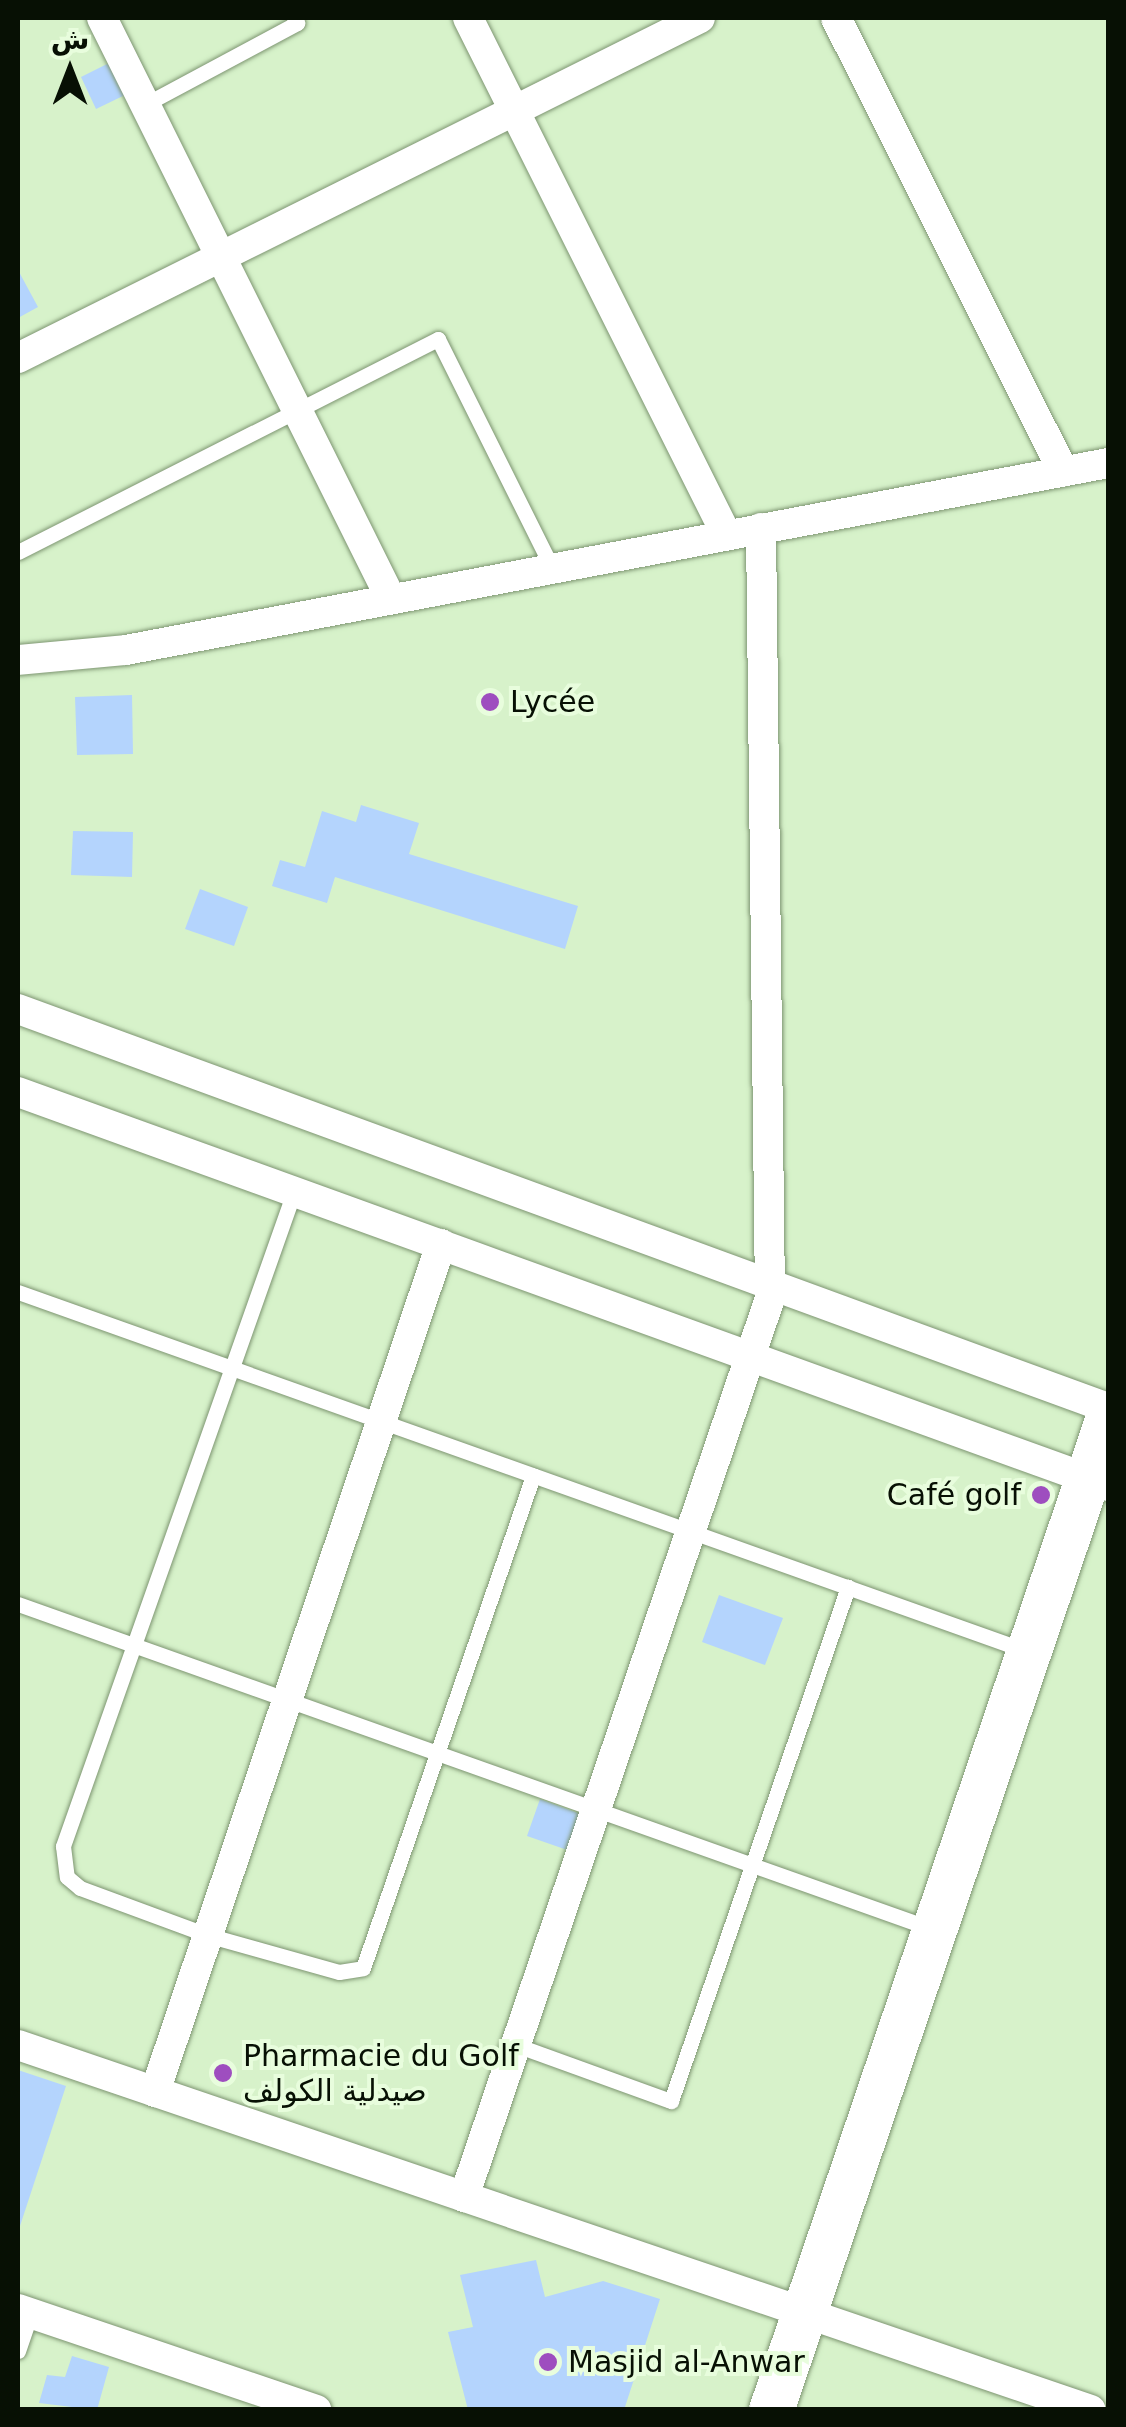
<!DOCTYPE html>
<meta charset="utf-8">
<style>
body{margin:0}
#map{position:relative;width:1126px;height:2427px;overflow:hidden;background:#d7f2ca;font-family:"DejaVu Sans",Cairo,sans-serif}
div>[style]{position:absolute}
[style*='--x']{left:calc(var(--x)*1px);top:calc(var(--y)*1px);width:calc(var(--w)*1px);rotate:calc(var(--a)*1deg)}
.building>*{inset:0;background:#b4d4fd}
.roads{filter:drop-shadow(0 0 2px #7d9571) drop-shadow(0 0 2px #7d9571)}
.lane>*{height:15px;margin:-7.5px;padding:0 7.5px;transform-origin:7.5px;border-radius:7.5px;background:#fff}
.street>*{height:30px;margin:-15px;padding:0 15px;transform-origin:15px;border-radius:15px;background:#fff}
.secondary>*{height:45px;margin:-22.5px;padding:0 22.5px;transform-origin:22.5px;border-radius:22.5px;background:#fff}
.dots>*{width:28px;height:28px;translate:-50% -50%;box-sizing:border-box;border:5px solid #e8fddd;border-radius:50%}
span{translate:-50% -50%;white-space:nowrap;text-align:center;line-height:1.15;-webkit-text-stroke:8px #e8fddd;paint-order:stroke}
.poi-label{font-size:30px;color:#071004}
.left{translate:0 -50%;text-align:left}
.right{translate:-100% -50%;text-align:right}
.frame{position:absolute;inset:0;border:20px solid #071004;pointer-events:none}
.north{position:absolute;left:20px;top:20px;width:100px;height:100px;-webkit-text-stroke:8px #e8fddd;paint-order:stroke;rotate:0deg;font-size:28px;font-weight:700;line-height:40px;text-align:center;color:#071004}
.north::after{content:'';display:block;margin:auto;width:35px;height:45px;background:#071004;clip-path:polygon(50% 0,100% 100%,50% 72%,0 100%)}
</style>
<div id="map">
<div class="building">
<i style="clip-path:polygon(109px 63px,125px 95px,96px 109px,81px 77px)"></i>
<i style="clip-path:polygon(18px 270px,38px 307px,18px 318px)"></i>
<i style="clip-path:polygon(132px 695px,133px 754px,77px 755px,75px 697px)"></i>
<i style="clip-path:polygon(361px 805px,419px 823px,409px 854px,578px 906px,565px 949px,335px 877px,327px 903px,272px 886px,280px 860px,305px 867px,322px 811px,356px 822px)"></i>
<i style="clip-path:polygon(73px 831px,133px 832px,132px 877px,71px 875px)"></i>
<i style="clip-path:polygon(200px 889px,248px 907px,234px 946px,185px 929px)"></i>
<i style="clip-path:polygon(719px 1595px,783px 1618px,765px 1665px,702px 1642px)"></i>
<i style="clip-path:polygon(540px 1799px,586px 1816px,573px 1852px,527px 1836px)"></i>
<i style="clip-path:polygon(18px 2070px,66px 2086px,18px 2232px)"></i>
<i style="clip-path:polygon(536px 2260px,545px 2297px,603px 2281px,660px 2299px,624px 2410px,468px 2410px,448px 2332px,473px 2327px,460px 2275px)"></i>
<i style="clip-path:polygon(72px 2356px,109px 2367px,97px 2410px,39px 2403px,47px 2375px,65px 2377px)"></i>
</div>
<div class="roads">
<div class="lane">
<i style="--x:144;--y:105;--w:174;--a:-28.2"></i>
<i style="--x:297;--y:23;--w:6;--a:-121"></i>
<i style="--x:18;--y:552;--w:471;--a:-26.9"></i>
<i style="--x:438;--y:339;--w:256;--a:63.5"></i>
<i style="--x:295;--y:1189;--w:697;--a:109.45"></i>
<i style="--x:63;--y:1846;--w:31;--a:83"></i>
<i style="--x:67;--y:1877;--w:17;--a:40"></i>
<i style="--x:80;--y:1888;--w:135;--a:20.3"></i>
<i style="--x:207;--y:1935;--w:137;--a:15.7"></i>
<i style="--x:339;--y:1972;--w:24;--a:-9"></i>
<i style="--x:363;--y:1968;--w:521;--a:-70.94"></i>
<i style="--x:18;--y:1292;--w:1071;--a:19.59"></i>
<i style="--x:18;--y:1604;--w:970;--a:19.57"></i>
<i style="--x:516;--y:2045;--w:165;--a:19.9"></i>
<i style="--x:671;--y:2101;--w:544;--a:-71"></i>
<i style="--x:18;--y:2351;--w:40;--a:-71.1"></i>
</div>
<div class="street">
<i style="--x:102;--y:18;--w:649;--a:63.55"></i>
<i style="--x:468;--y:18;--w:577;--a:63.43"></i>
<i style="--x:836;--y:18;--w:507;--a:63.38"></i>
<i style="--x:18;--y:358;--w:762;--a:-26.5"></i>
<i style="--x:18;--y:660;--w:108;--a:-5.3"></i>
<i style="--x:126;--y:650;--w:1000;--a:-10.78"></i>
<i style="--x:18;--y:1009;--w:1161;--a:20.11"></i>
<i style="--x:18;--y:1092;--w:1159;--a:19.87"></i>
<i style="--x:18;--y:2045;--w:1133;--a:18.79"></i>
<i style="--x:155;--y:2092;--w:895;--a:-71.36"></i>
<i style="--x:464;--y:2197;--w:950;--a:-71.2"></i>
<i style="--x:770;--y:1298;--w:770;--a:-90.67"></i>
<i style="--x:18;--y:2309;--w:315;--a:18.7"></i>
</div>
<div class="secondary">
<i style="--x:771;--y:2410;--w:1049;--a:-71.25"></i>
</div>
</div>
<div class="dots">
<i style="left:490px;top:702px;background:#9e4ebf"></i>
<i style="left:1041px;top:1495px;background:#9e4ebf"></i>
<i style="left:223px;top:2073px;background:#9e4ebf"></i>
<i style="left:548px;top:2362px;background:#9e4ebf"></i>
</div>
<div class="poi-label">
<span class="left" style="left:510px;top:702px">Lycée</span>
<span class="right" style="left:1021px;top:1495px">Café golf</span>
<span class="left" style="left:243px;top:2073px">Pharmacie du Golf<br>صيدلية الكولف</span>
<span class="left" style="left:568px;top:2362px">Masjid al-Anwar</span>
</div>
<div class="frame"></div>
<div class="north">ش</div>
</div>
